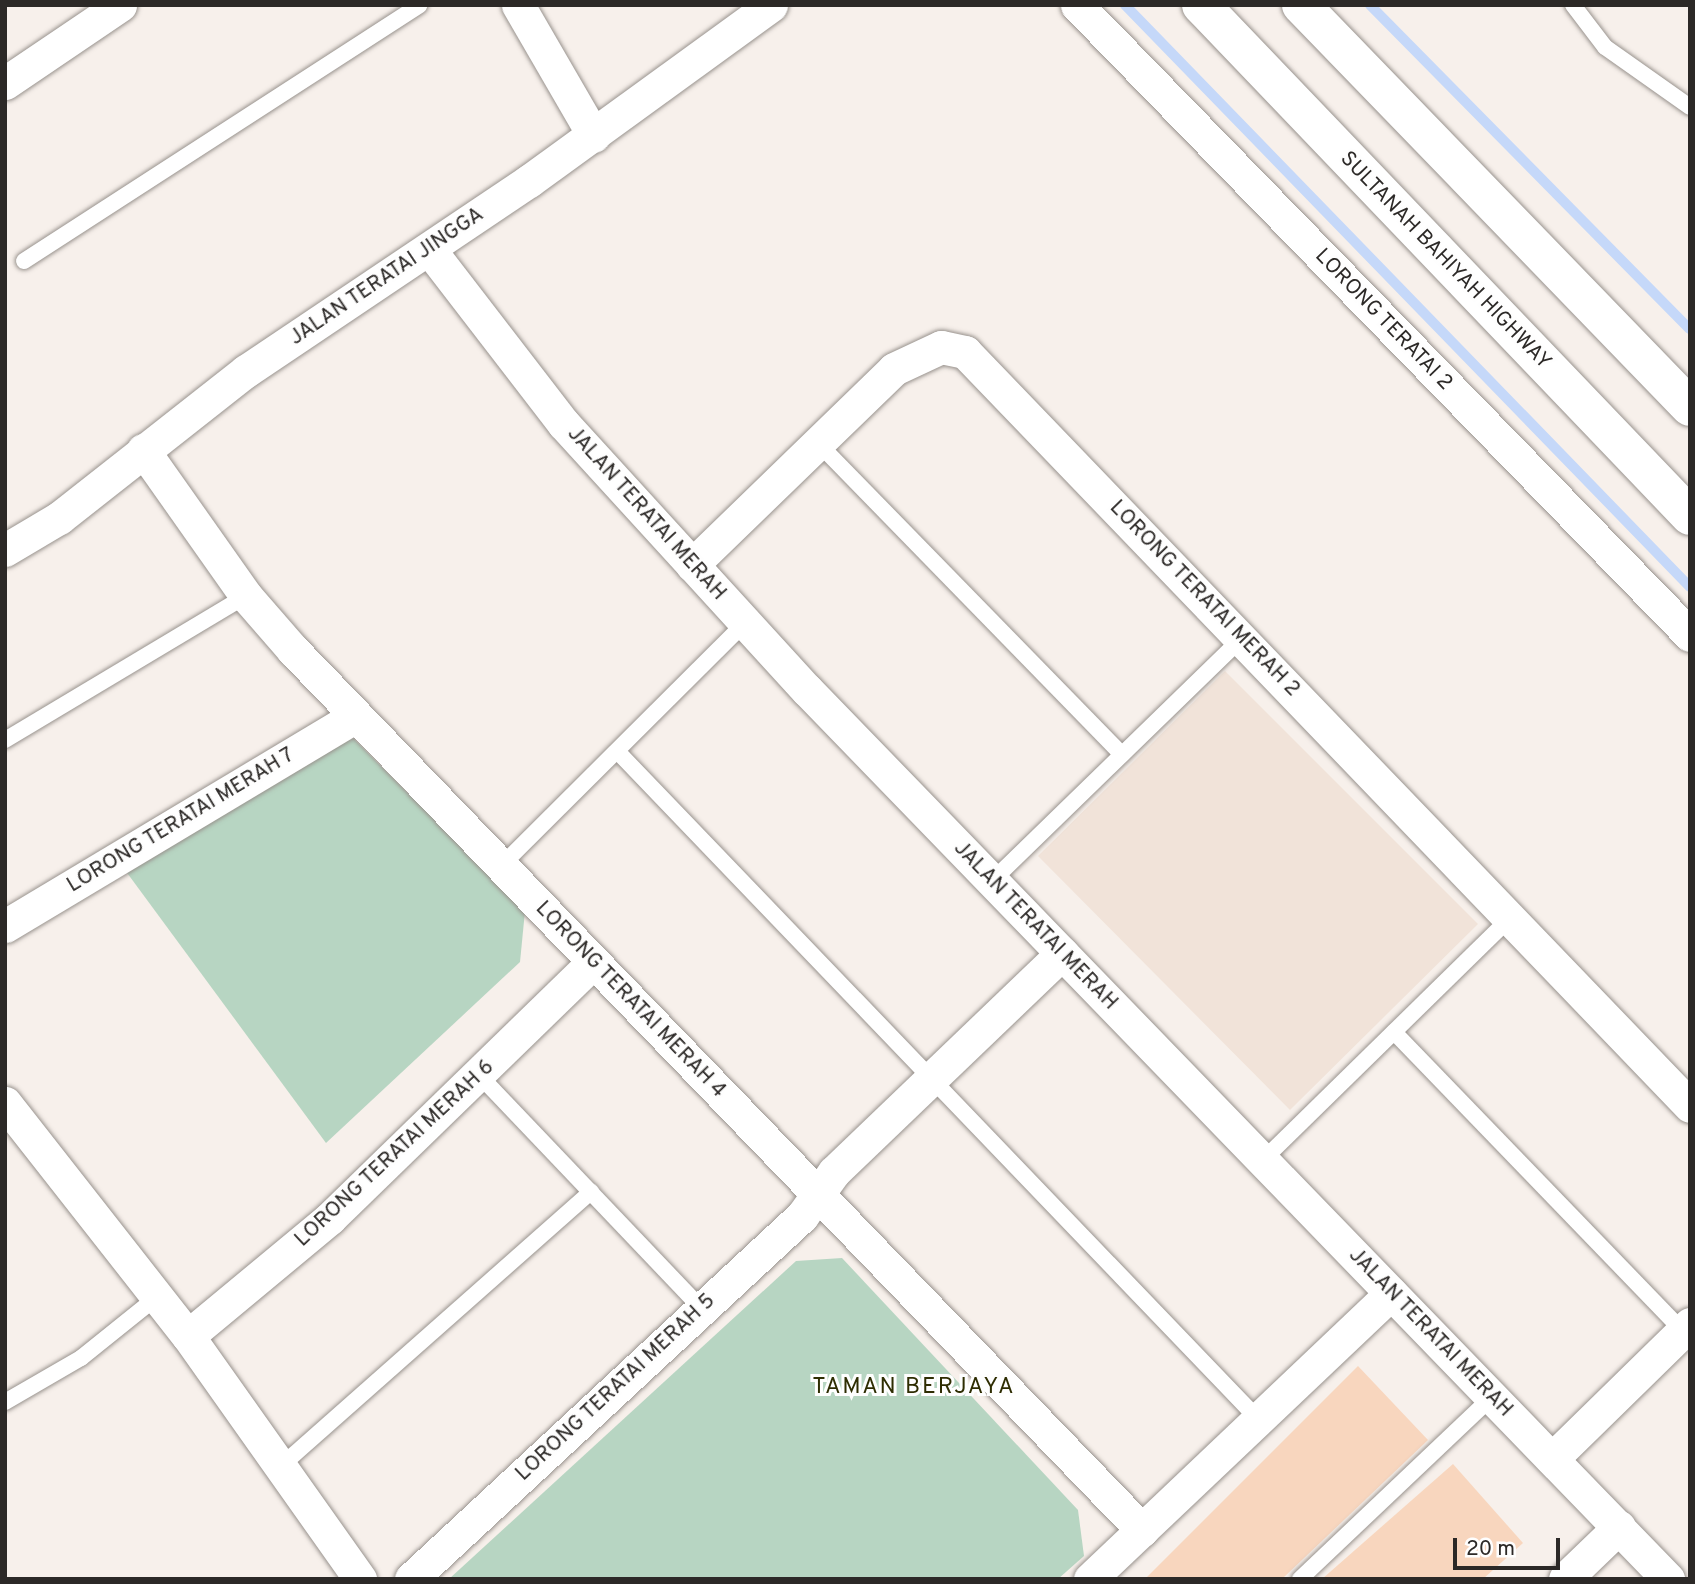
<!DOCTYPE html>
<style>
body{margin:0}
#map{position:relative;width:1695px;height:1584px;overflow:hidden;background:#f7f0eb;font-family:Overpass,sans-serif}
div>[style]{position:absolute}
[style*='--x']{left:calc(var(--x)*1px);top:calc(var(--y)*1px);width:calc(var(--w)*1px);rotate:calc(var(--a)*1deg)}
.built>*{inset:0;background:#f1e3d9}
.green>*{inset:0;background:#b7d5c2}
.stream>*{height:10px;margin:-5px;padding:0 5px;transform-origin:5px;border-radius:5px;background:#c5d8f9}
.building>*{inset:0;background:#f8d6be}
.roads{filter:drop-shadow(0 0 2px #98928d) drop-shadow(0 0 2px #98928d)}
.lane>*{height:16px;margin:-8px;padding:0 8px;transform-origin:8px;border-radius:8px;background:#fff}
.street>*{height:33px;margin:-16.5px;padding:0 16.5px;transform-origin:16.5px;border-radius:16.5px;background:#fff}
.primary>*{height:38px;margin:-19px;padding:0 19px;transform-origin:19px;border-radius:19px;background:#fff}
span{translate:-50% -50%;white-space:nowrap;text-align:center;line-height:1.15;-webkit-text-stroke:6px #fefefe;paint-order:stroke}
.street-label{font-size:21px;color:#2c2927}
.neighbourhood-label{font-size:23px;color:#2e2d02;letter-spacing:2px}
.frame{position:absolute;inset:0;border:7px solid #2c2927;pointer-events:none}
.scale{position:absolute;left:1453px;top:1538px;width:107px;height:32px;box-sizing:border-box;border:4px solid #2c2927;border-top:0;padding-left:9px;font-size:21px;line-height:24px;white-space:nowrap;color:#2c2927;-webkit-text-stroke:5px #fefefe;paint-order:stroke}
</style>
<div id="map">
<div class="built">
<i style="clip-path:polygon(1225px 671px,1478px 924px,1290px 1110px,1038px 856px)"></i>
</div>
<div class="green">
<i style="clip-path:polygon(349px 734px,525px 911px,520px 962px,326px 1143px,122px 866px)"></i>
<i style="clip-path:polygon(842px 1258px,1078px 1510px,1084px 1556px,1058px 1579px,449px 1579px,796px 1261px)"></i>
</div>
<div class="stream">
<i style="--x:1125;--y:5;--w:811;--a:45.85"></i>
<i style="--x:1370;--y:5;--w:455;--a:45.4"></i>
</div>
<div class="building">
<i style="clip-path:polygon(1358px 1366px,1428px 1440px,1282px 1579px,1145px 1579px)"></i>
<i style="clip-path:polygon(1453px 1464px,1523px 1543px,1483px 1579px,1322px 1579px)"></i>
</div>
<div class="roads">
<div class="lane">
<i style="--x:1573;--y:5;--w:53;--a:52.7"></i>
<i style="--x:1605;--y:47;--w:104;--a:35.2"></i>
<i style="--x:24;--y:261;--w:471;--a:-32.9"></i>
<i style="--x:818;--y:443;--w:435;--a:45.7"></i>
<i style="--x:5;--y:740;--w:281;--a:-30.9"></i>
<i style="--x:617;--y:751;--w:926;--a:46.18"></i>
<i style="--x:501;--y:866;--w:344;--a:-44.9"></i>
<i style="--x:992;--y:881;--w:349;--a:-44.2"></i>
<i style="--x:1394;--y:1032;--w:416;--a:46"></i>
<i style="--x:481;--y:1077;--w:320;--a:46.4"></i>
<i style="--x:1263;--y:1160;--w:346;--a:-44.4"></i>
<i style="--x:5;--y:1402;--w:88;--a:-30.1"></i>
<i style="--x:81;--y:1358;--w:97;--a:-38.8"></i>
<i style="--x:281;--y:1466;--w:414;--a:-41.5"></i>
<i style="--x:1300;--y:1579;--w:265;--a:-43.5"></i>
</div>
<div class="street">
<i style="--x:518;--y:5;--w:151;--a:59.9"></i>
<i style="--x:1077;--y:5;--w:879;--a:45.78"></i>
<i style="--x:5;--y:83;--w:139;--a:-34.1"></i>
<i style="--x:429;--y:249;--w:220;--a:52.4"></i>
<i style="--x:563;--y:423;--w:362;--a:47.6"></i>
<i style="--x:807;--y:690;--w:1238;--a:45.92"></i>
<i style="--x:143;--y:450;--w:179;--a:54.8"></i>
<i style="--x:246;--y:596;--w:72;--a:49"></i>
<i style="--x:293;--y:650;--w:1223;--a:46.03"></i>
<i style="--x:5;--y:550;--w:63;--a:-30.7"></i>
<i style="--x:59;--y:518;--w:238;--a:-38.2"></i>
<i style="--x:246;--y:371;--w:341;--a:-33.9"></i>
<i style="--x:529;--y:181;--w:299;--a:-36"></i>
<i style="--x:692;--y:565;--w:281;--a:-44.1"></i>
<i style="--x:894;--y:369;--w:52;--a:-25.1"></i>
<i style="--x:941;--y:347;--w:25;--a:12"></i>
<i style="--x:965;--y:352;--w:1046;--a:46.12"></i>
<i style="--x:5;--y:926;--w:409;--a:-30.9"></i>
<i style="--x:5;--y:1103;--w:296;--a:51.9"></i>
<i style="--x:188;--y:1336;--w:298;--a:54.7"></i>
<i style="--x:188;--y:1336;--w:185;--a:-39.7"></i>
<i style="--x:330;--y:1218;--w:367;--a:-44.2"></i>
<i style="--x:1552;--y:1459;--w:193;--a:-44.4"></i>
<i style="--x:411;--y:1579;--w:534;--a:-42.87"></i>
<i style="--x:802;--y:1216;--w:54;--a:-54"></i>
<i style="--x:834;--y:1172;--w:316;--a:-43.8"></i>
<i style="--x:1090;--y:1579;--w:415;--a:-43.5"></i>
<i style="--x:1565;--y:1579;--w:75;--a:-43.9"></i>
</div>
<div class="primary">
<i style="--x:1201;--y:5;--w:707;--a:46.26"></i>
<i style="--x:1301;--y:5;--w:559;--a:45.94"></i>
</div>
</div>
<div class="street-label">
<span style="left:1445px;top:261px;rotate:46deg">SULTANAH BAHIYAH HIGHWAY</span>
<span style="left:387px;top:277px;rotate:-34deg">JALAN TERATAI JINGGA</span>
<span style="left:1383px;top:320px;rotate:46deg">LORONG TERATAI 2</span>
<span style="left:646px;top:514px;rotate:48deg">JALAN TERATAI MERAH</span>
<span style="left:1204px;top:599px;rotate:46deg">LORONG TERATAI MERAH 2</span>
<span style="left:181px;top:821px;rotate:-31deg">LORONG TERATAI MERAH 7</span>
<span style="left:1035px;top:926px;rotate:46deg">JALAN TERATAI MERAH</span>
<span style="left:630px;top:1000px;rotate:46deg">LORONG TERATAI MERAH 4</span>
<span style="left:395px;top:1154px;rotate:-43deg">LORONG TERATAI MERAH 6</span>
<span style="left:1430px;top:1333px;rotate:46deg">JALAN TERATAI MERAH</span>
<span style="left:616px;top:1388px;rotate:-43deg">LORONG TERATAI MERAH 5</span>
</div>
<div class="neighbourhood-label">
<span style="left:914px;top:1388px">TAMAN BERJAYA</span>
</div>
<div class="frame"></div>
<div class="scale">20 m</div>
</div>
